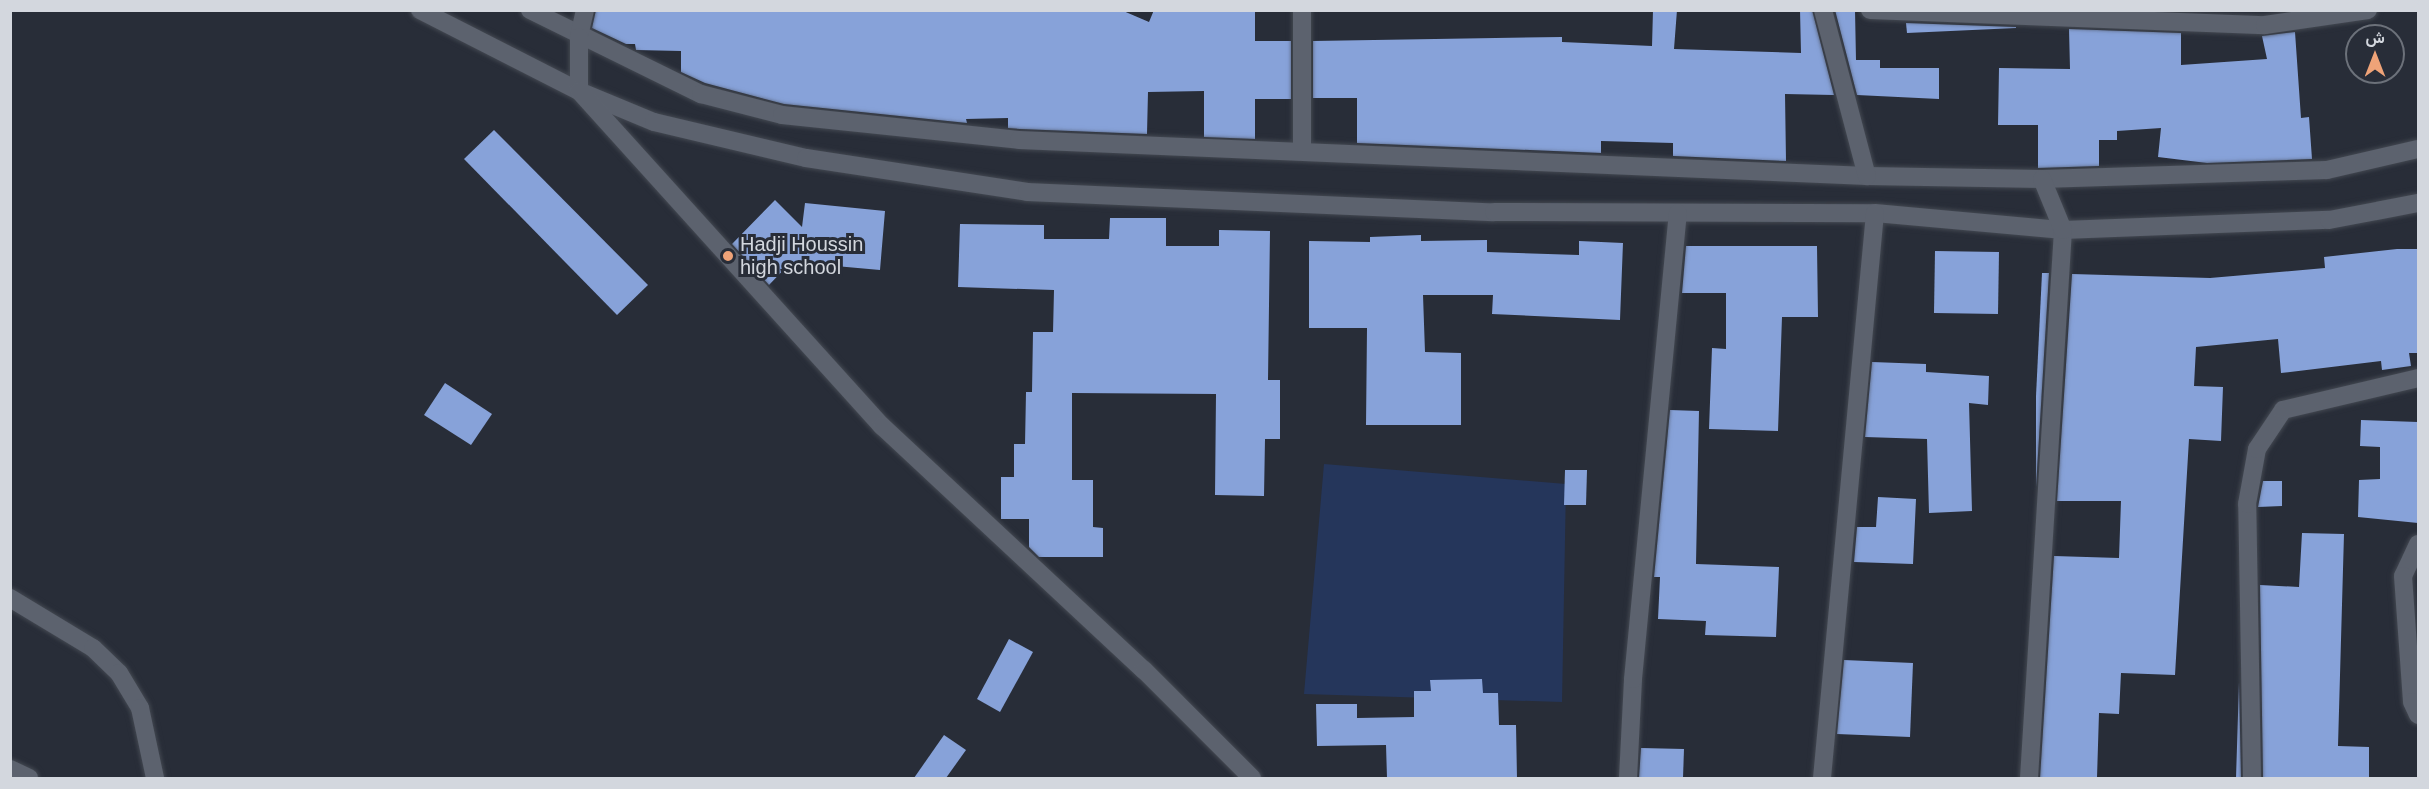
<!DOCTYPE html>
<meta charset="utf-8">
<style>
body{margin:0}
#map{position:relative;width:2429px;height:789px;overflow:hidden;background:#282d38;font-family:Helvetica,Vazirmatn,sans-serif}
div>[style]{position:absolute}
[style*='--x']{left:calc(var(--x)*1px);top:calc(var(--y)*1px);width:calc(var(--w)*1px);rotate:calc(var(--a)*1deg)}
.green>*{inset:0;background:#25365b}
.building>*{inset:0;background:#87a2d9}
.roads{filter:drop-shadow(0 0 2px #434851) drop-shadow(0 0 2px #434851)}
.minor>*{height:18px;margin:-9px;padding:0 9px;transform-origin:9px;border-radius:9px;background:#5c626e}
.dots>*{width:16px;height:16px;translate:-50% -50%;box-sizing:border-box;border:3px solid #282d38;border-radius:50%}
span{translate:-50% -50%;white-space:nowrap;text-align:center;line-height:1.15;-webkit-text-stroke:6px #282d38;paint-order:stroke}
.poi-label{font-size:20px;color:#d3d7de}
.left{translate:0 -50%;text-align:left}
.frame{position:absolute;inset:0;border:12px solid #d3d7de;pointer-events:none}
.north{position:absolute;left:2345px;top:24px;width:60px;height:60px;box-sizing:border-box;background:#282d38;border:2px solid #6c717a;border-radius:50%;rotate:0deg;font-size:16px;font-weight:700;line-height:24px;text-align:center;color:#d3d7de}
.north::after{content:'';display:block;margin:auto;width:21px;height:27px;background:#efa378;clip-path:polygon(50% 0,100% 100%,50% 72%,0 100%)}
</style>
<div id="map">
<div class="green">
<i style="clip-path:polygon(1324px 464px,1566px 484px,1562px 702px,1304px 694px)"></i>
</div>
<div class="building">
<i style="clip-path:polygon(596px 10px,1121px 10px,1149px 22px,1154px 10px,1255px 10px,1255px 41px,1291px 41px,1291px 99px,1255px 99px,1255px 139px,1204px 137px,1204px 91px,1148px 92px,1147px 134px,1020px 129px,1008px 128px,1008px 118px,966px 119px,967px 123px,784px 104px,705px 83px,681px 72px,681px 51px,636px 50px,635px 44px,626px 44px,592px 28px)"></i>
<i style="clip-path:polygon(1653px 10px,1677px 10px,1674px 49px,1801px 53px,1800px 10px,1812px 10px,1834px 95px,1785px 94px,1786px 161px,1673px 156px,1673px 143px,1601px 141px,1601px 153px,1357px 143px,1357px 98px,1313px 98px,1313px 41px,1562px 37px,1562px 42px,1652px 46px)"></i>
<i style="clip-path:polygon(1835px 10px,1855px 10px,1856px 60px,1880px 60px,1880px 68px,1939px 68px,1939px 99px,1857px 95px)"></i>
<i style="clip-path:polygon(1906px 23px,2016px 27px,2016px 28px,1907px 33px)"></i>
<i style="clip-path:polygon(2069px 29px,2181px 33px,2181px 65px,2267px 59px,2262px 36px,2295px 32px,2301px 118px,2309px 117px,2312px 159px,2207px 163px,2158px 157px,2161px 128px,2117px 131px,2117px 140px,2099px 140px,2099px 166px,2038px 168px,2038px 125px,1998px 125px,1999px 68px,2070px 69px)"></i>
<i style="clip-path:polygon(494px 130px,648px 285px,617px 315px,464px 159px)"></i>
<i style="clip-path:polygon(775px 200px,802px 227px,805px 203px,885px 211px,880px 270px,791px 262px,769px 285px,732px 244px)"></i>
<i style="clip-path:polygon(1110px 218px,1166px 218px,1166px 246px,1219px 246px,1219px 230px,1270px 231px,1268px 380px,1280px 380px,1280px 439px,1265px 439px,1264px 496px,1215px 495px,1216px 394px,1072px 393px,1072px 480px,1093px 480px,1093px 527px,1103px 528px,1103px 557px,1039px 557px,1029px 547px,1029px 519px,1001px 519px,1001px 477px,1014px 477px,1014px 444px,1025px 444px,1026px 392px,1032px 392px,1033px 332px,1053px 332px,1054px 290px,958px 287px,960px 224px,1044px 225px,1044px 239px,1109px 239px)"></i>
<i style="clip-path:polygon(1421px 235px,1421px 241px,1487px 240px,1487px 252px,1579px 255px,1579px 241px,1623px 243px,1620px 320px,1492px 314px,1493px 295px,1423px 295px,1425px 352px,1461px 353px,1461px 425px,1366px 425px,1367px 328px,1309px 328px,1309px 241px,1370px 242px,1370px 237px)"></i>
<i style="clip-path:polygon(1686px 246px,1817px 246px,1818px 317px,1782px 317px,1778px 431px,1709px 429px,1712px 348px,1726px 349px,1726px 293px,1682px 293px)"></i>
<i style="clip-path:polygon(2397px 249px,2418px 249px,2418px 353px,2409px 353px,2411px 366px,2382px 370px,2381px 361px,2281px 373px,2278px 339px,2196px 347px,2194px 386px,2223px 387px,2221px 441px,2189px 439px,2175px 675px,2121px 673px,2119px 714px,2099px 713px,2097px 778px,2040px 778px,2054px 556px,2119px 558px,2121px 501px,2057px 501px,2072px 274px,2210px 278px,2325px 268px,2324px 257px)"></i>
<i style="clip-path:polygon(1935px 251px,1999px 252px,1998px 314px,1934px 313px)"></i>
<i style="clip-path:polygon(2042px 273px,2049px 273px,2036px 487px,2036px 396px)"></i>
<i style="clip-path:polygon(1872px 362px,1926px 364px,1926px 372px,1989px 376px,1988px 405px,1969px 403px,1972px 511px,1929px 513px,1927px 439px,1865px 437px)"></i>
<i style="clip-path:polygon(445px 383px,492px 414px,471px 445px,424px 415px)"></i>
<i style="clip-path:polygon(1670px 410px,1699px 411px,1696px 564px,1779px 567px,1776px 637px,1705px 635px,1706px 621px,1658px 619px,1660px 577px,1654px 577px)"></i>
<i style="clip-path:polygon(2361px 420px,2418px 422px,2418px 523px,2358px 517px,2359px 480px,2380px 479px,2380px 447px,2360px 446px)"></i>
<i style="clip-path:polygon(1565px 470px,1587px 470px,1586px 505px,1564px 505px)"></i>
<i style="clip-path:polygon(2263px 481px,2282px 481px,2282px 506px,2258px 507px)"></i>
<i style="clip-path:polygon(1878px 497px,1916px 499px,1913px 564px,1854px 562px,1857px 527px,1876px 527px)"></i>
<i style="clip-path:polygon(2302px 533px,2344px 534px,2338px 746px,2369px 747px,2369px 778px,2263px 778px,2260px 585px,2299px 587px)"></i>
<i style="clip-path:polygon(1009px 639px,1033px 652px,1000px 712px,977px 699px)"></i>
<i style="clip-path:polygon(1844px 660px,1913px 663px,1910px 737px,1837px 734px)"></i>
<i style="clip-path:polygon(1482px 679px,1483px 693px,1498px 693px,1499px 725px,1516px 725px,1517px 778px,1387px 778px,1386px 745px,1317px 746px,1316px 704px,1357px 704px,1357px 718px,1414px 717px,1414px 691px,1431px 691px,1430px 680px)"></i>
<i style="clip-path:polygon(2239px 682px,2241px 778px,2236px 778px)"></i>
<i style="clip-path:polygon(944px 735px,966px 750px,946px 778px,914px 778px)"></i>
<i style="clip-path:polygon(1641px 748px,1684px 749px,1683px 778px,1639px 778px)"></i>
</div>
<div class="roads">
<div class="minor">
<i style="--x:420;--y:10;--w:178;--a:27"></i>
<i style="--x:579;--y:91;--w:81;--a:22.5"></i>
<i style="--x:654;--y:122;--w:156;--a:13.3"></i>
<i style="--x:806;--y:158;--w:224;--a:8.7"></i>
<i style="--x:1027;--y:192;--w:467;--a:2.5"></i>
<i style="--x:1494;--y:212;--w:381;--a:0.2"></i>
<i style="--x:1875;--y:213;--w:189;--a:5.2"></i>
<i style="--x:2063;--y:230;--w:266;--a:-2.2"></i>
<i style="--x:2329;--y:220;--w:91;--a:-10.8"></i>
<i style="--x:530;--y:10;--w:191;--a:26.2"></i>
<i style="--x:701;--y:94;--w:84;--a:14.5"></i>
<i style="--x:782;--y:115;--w:238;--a:6"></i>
<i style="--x:1019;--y:140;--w:849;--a:2.43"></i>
<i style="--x:1867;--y:176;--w:175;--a:1"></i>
<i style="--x:2042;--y:179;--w:285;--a:-1.8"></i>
<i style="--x:2327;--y:170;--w:93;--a:-13"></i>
<i style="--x:585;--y:10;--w:28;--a:103"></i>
<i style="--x:579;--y:37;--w:54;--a:90"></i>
<i style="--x:579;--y:91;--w:452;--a:47.9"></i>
<i style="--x:882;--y:426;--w:358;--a:43"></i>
<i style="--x:1144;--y:670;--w:153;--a:45"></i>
<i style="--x:1823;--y:10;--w:172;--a:75.2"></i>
<i style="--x:1870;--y:10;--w:395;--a:2.2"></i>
<i style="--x:2265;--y:25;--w:104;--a:-8.3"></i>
<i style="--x:1302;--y:150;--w:140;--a:-90"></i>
<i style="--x:2418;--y:544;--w:35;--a:115"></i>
<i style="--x:2403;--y:576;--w:126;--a:85.9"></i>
<i style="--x:2412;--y:702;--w:14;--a:65"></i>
<i style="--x:10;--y:598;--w:97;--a:31.1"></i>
<i style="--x:93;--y:648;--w:36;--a:44"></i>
<i style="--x:119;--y:673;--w:41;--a:59"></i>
<i style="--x:140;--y:708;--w:72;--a:77.9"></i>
<i style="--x:10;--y:769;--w:21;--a:25"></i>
<i style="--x:1628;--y:778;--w:99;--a:-87.1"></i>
<i style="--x:1633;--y:679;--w:468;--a:-84.5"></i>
<i style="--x:1822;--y:778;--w:567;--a:-84.64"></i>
<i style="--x:2029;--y:778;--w:549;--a:-86.45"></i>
<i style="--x:2063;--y:230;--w:55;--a:-112.4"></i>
<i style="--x:2252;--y:778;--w:274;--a:-91"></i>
<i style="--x:2247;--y:504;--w:56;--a:-79.7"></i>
<i style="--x:2257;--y:449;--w:47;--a:-56.3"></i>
<i style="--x:2283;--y:410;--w:139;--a:-13.3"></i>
</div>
</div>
<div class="dots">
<i style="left:728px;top:256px;background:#efa378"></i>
</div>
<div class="poi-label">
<span class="left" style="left:740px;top:256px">Hadji Houssin<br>high school</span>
</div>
<div class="frame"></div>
<div class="north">ش</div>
</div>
